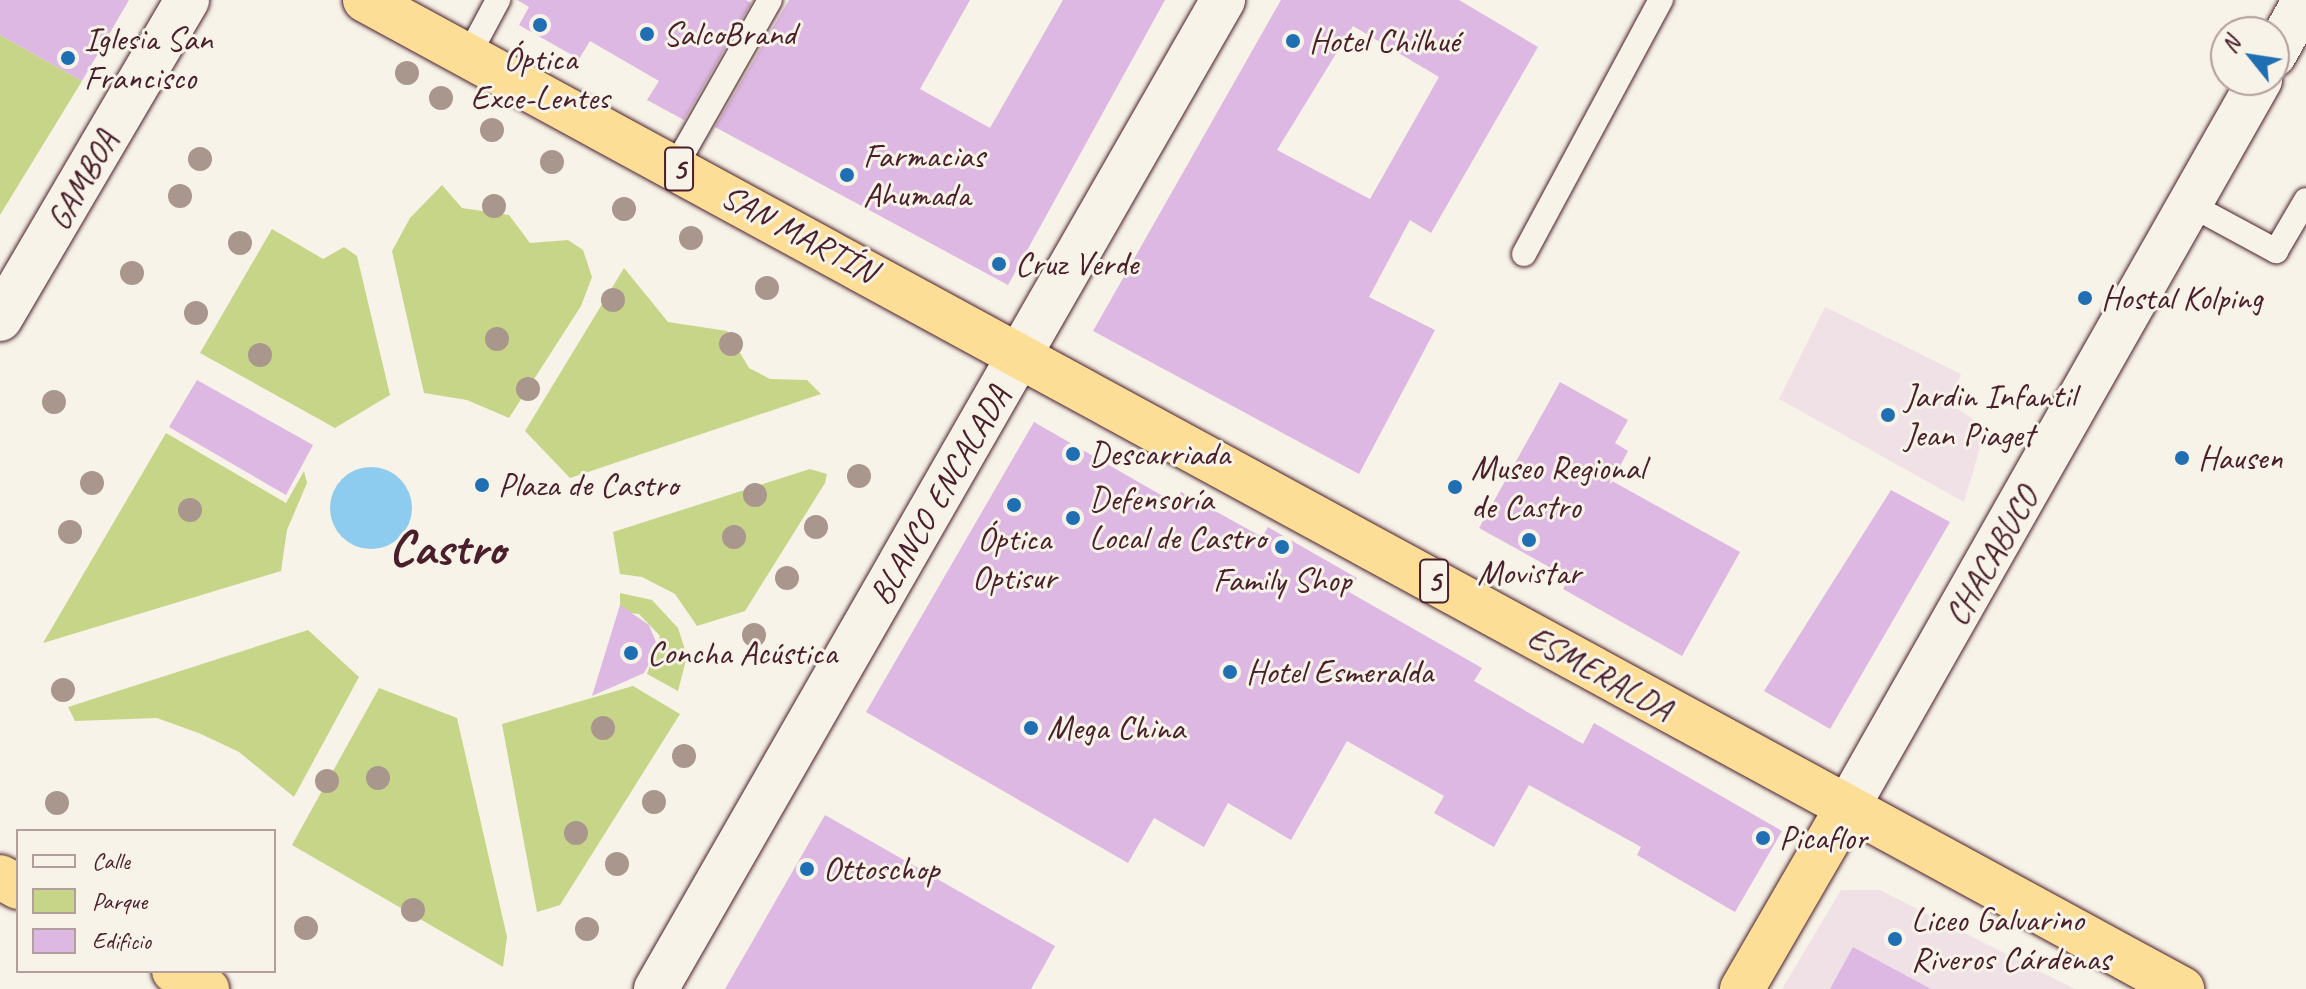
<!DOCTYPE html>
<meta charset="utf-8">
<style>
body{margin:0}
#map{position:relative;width:2306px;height:989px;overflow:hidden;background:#f7f3e8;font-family:Caveat,sans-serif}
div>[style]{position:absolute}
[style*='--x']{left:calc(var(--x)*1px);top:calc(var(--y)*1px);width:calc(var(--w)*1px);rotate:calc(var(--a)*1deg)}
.built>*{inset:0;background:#efe1e6}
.green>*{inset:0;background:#c7d588}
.water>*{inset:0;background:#8dccee}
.round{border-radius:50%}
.building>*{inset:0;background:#ddb8e2}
.roads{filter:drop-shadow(0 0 2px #4a1f2b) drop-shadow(0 0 2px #4a1f2b)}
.lane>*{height:24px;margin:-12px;padding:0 12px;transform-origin:12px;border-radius:12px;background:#f7f3e8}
.street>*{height:44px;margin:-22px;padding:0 22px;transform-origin:22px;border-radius:22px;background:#f7f3e8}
.secondary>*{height:44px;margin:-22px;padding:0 22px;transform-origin:22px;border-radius:22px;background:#f7f3e8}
.highway>*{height:44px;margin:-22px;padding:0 22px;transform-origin:22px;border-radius:22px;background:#fdde96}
.trees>*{width:24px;height:24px;margin:-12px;border-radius:50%;background:#a9978d}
.dots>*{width:22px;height:22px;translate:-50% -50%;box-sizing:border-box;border:4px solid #f7f3e8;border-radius:50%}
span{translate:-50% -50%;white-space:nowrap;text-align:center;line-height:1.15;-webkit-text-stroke:6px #f7f3e8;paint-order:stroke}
.shield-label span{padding:2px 6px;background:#f7f3e8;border:2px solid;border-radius:6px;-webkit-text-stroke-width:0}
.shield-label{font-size:32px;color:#4a1f2b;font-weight:700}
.poi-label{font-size:34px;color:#4a1f2b}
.left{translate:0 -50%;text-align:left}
.street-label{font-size:34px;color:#4a1f2b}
.town-label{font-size:50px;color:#4a1f2b;font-weight:700}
.legend{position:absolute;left:16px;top:829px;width:260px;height:144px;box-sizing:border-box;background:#f7f3e8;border:2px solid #b29e9c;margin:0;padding:10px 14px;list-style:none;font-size:24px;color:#4a1f2b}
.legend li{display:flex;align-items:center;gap:16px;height:40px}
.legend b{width:40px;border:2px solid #b29e9c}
.north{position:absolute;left:2210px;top:16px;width:80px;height:80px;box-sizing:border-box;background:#f7f3e8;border:2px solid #b29e9c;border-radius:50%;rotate:300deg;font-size:22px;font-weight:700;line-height:32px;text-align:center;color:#4a1f2b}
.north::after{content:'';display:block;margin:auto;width:28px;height:36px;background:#1f6fb2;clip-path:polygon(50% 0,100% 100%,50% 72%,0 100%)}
</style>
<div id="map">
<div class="built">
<i style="clip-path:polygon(1825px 307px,1961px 374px,1948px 403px,1986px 427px,1964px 502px,1779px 399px)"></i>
<i style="clip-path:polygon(1841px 890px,1880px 890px,2075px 989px,1782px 989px)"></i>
</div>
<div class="green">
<i style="clip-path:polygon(0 35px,82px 81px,0 215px)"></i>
<i style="clip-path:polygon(442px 185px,462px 208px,509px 215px,530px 243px,568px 240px,583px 250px,592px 277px,581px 306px,509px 418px,467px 400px,424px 393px,392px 251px,410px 218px)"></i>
<i style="clip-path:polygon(272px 229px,323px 259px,344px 247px,357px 256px,390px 395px,335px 428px,200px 353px)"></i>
<i style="clip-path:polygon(624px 268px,668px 322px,727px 331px,749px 368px,770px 379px,807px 380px,821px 394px,570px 478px,525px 431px)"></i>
<i style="clip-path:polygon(166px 433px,286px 503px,304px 471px,307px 483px,287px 530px,281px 571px,43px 643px)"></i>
<i style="clip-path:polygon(810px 469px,827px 474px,825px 483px,745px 611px,697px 626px,675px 594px,642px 577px,620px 574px,613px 532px)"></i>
<i style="clip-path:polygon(620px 593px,652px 600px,678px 628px,687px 656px,678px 691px,647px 674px,660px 636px,639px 614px,620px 612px)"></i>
<i style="clip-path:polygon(308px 630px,359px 677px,294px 797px,239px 752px,201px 734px,157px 718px,75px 721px,68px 707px)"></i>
<i style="clip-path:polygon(633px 686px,680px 714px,560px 905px,537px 912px,502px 724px)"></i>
<i style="clip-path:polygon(379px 688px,457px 718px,507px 937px,503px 967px,292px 845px)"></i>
</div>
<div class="water">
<i class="round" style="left:330px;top:467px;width:82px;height:82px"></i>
</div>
<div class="building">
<i style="clip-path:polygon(0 0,129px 0,82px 81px,0 35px)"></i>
<i style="clip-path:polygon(517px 0,746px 0,751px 3px,684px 120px,647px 100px,659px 81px,590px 41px,579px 59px,519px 25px,529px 7px)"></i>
<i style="clip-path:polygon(789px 0,970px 0,920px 89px,990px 128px,1063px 0,1165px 0,1008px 285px,715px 127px)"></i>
<i style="clip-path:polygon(evenodd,1281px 0,1459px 0,1538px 47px,1431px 233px,1410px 220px,1369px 297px,1435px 330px,1359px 474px,1093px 331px,1281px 0,1353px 26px,1439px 77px,1370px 199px,1277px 150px,1353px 26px)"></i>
<i style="clip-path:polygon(197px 380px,313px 445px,286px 495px,169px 427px)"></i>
<i style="clip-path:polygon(1560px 382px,1628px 420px,1615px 443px,1628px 451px,1612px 481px,1740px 552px,1682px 656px,1563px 589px,1569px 578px,1479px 528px)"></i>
<i style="clip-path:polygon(1034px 422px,1175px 503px,1181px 492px,1262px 537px,1268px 527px,1357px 578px,1349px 592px,1482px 668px,1474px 681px,1583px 744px,1594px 723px,1782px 831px,1735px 912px,1637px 855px,1641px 847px,1529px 785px,1494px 847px,1434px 813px,1444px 796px,1347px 741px,1291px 840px,1228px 803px,1204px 847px,1154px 818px,1128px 863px,866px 712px)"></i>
<i style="clip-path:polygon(1891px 490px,1950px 522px,1830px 729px,1764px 691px)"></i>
<i style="clip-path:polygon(620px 605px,649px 625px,658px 647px,644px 673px,592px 696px)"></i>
<i style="clip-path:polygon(825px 815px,1055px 946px,1031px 989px,725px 989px)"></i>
<i style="clip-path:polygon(1853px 947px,1931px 989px,1830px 989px)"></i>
</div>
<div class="roads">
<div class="lane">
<i style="--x:468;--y:56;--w:64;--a:-61.8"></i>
<i style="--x:675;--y:167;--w:192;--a:-60.4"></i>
<i style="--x:2191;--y:205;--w:97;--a:28.4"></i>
<i style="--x:2276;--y:251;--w:59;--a:-59.5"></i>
<i style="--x:1524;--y:254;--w:289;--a:-61.7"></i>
</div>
<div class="street">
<i style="--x:2274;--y:55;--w:63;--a:-60.6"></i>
<i style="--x:1847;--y:808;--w:837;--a:-60.43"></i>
</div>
<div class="secondary">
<i style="--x:0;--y:319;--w:370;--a:-59.6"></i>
<i style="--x:656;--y:989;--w:1140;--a:-60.17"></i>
</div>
<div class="highway">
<i style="--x:365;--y:0;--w:2069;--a:28.56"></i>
<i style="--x:0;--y:877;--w:21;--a:29"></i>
<i style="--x:174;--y:971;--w:38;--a:29"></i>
<i style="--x:1742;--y:989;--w:209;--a:-59.9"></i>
</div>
</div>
<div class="trees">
<i style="left:407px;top:73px"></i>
<i style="left:441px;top:98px"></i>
<i style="left:492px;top:130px"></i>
<i style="left:200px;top:159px"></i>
<i style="left:552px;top:162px"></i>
<i style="left:180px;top:196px"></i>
<i style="left:494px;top:206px"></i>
<i style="left:624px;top:209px"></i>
<i style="left:691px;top:238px"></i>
<i style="left:240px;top:243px"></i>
<i style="left:132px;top:273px"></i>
<i style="left:767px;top:288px"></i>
<i style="left:613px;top:300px"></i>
<i style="left:196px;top:313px"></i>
<i style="left:497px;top:339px"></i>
<i style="left:731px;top:344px"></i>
<i style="left:260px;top:355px"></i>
<i style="left:528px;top:389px"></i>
<i style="left:54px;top:402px"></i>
<i style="left:859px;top:476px"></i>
<i style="left:92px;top:483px"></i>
<i style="left:755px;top:495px"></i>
<i style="left:190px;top:510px"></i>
<i style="left:816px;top:527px"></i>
<i style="left:70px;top:532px"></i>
<i style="left:734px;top:537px"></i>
<i style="left:787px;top:578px"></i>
<i style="left:754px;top:635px"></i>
<i style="left:63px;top:690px"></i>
<i style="left:603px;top:728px"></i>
<i style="left:684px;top:756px"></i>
<i style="left:378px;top:778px"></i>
<i style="left:327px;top:781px"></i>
<i style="left:654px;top:802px"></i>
<i style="left:57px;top:803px"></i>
<i style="left:576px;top:833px"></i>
<i style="left:617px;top:864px"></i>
<i style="left:413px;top:910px"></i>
<i style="left:306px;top:928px"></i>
<i style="left:587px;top:929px"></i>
</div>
<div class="dots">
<i style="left:540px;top:25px;background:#1f6fb2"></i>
<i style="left:647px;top:34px;background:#1f6fb2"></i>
<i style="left:1293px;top:41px;background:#1f6fb2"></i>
<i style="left:68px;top:58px;background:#1f6fb2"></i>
<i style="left:847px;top:175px;background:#1f6fb2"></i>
<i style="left:999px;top:264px;background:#1f6fb2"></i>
<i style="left:2085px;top:298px;background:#1f6fb2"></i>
<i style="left:1888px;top:415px;background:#1f6fb2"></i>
<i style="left:1073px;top:454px;background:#1f6fb2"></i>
<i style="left:2182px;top:458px;background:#1f6fb2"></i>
<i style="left:482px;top:485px;background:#1f6fb2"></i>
<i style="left:1455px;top:487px;background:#1f6fb2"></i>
<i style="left:1014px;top:505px;background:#1f6fb2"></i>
<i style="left:1073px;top:518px;background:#1f6fb2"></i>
<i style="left:1529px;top:540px;background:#1f6fb2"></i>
<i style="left:1282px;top:547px;background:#1f6fb2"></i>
<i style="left:631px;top:653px;background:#1f6fb2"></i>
<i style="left:1230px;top:672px;background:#1f6fb2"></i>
<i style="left:1031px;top:728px;background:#1f6fb2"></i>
<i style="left:1763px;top:838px;background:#1f6fb2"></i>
<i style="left:807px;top:869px;background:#1f6fb2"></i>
<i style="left:1895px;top:939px;background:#1f6fb2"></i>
</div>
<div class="shield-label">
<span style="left:679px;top:169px">5</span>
<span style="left:1434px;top:581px">5</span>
</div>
<div class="poi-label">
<span class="left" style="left:663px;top:34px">SalcoBrand</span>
<span class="left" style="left:84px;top:58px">Iglesia San<br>Francisco</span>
<span class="left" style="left:1309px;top:41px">Hotel Chilhué</span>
<span style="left:540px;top:78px">Óptica<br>Exce-Lentes</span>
<span class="left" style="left:863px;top:175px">Farmacias<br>Ahumada</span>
<span class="left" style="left:1015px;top:264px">Cruz Verde</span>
<span class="left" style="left:2101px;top:298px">Hostal Kolping</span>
<span class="left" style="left:1904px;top:415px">Jardin Infantil<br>Jean Piaget</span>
<span class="left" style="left:1089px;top:454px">Descarriada</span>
<span class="left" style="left:2198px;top:458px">Hausen</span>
<span class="left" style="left:1471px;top:487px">Museo Regional<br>de Castro</span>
<span class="left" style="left:498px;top:485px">Plaza de Castro</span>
<span class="left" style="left:1089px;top:518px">Defensoría<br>Local de Castro</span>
<span style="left:1014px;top:558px">Óptica<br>Optisur</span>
<span style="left:1529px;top:573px">Movistar</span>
<span style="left:1282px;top:580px">Family Shop</span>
<span class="left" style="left:647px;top:653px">Concha Acústica</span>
<span class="left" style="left:1246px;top:672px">Hotel Esmeralda</span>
<span class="left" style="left:1047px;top:728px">Mega China</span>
<span class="left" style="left:1779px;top:838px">Picaflor</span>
<span class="left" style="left:823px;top:869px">Ottoschop</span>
<span class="left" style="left:1911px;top:939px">Liceo Galvarino<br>Riveros Cárdenas</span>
</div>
<div class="street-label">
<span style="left:82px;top:180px;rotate:-60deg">GAMBOA</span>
<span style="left:799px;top:233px;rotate:28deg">SAN MARTÍN</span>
<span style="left:939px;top:495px;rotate:-60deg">BLANCO ENCALADA</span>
<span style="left:1991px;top:556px;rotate:-60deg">CHACABUCO</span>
<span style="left:1600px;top:673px;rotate:29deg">ESMERALDA</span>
</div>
<div class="town-label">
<span style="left:447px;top:548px">Castro</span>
</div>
<ul class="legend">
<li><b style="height:10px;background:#f7f3e8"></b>Calle</li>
<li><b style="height:22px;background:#c7d588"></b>Parque</li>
<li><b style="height:22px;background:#ddb8e2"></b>Edificio</li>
</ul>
<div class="north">N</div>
</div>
